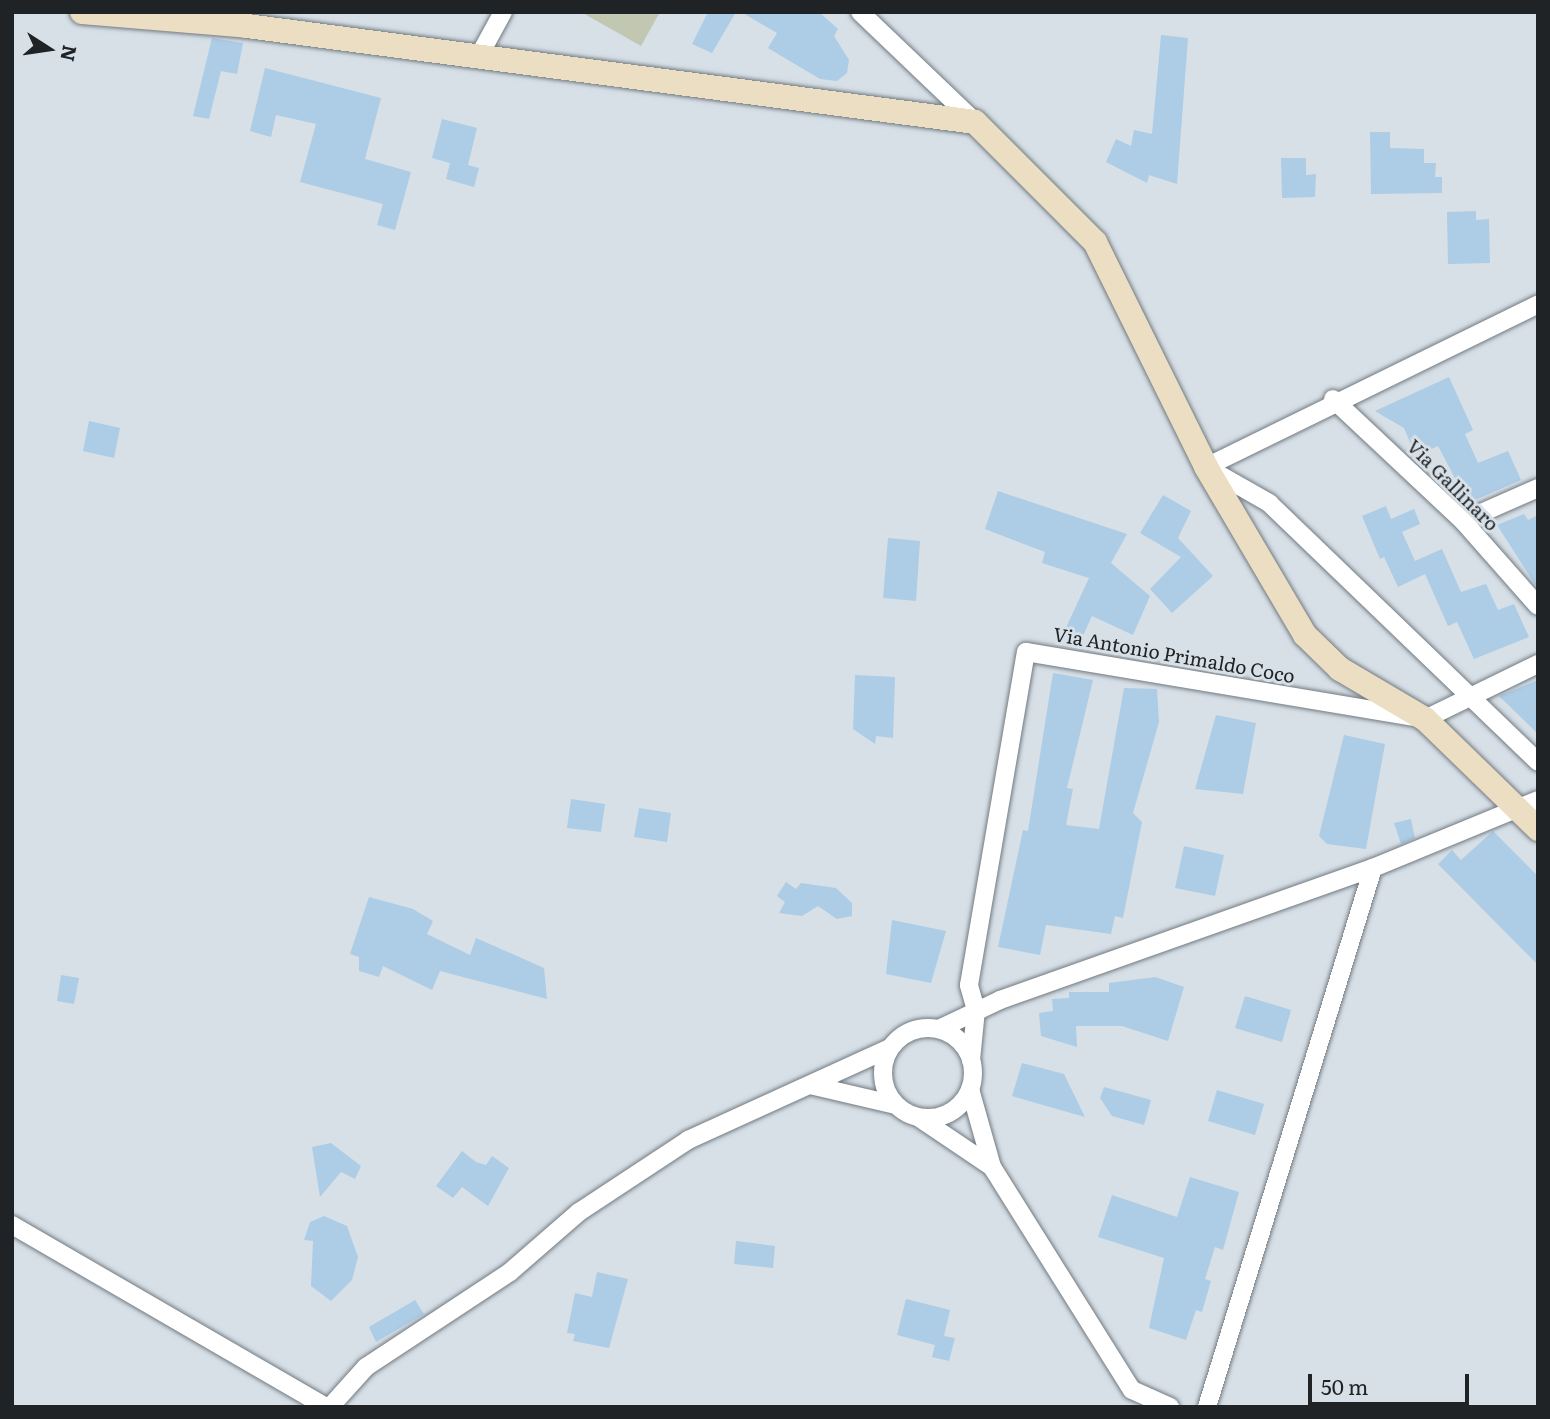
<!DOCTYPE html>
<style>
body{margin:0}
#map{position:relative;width:1550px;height:1419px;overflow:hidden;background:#d7e0e7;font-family:Literata,serif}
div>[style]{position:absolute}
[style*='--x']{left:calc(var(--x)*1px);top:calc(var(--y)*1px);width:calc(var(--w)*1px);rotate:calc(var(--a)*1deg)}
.green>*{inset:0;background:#c1c7b1}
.building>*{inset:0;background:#adcce5}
.roads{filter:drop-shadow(0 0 2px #727a80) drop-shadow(0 0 2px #727a80)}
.minor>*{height:18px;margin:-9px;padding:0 9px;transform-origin:9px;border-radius:9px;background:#fff}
.minor>.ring{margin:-9px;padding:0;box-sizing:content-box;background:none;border:18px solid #fff;border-radius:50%}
.secondary>*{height:24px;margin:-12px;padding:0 12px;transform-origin:12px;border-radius:12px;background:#ebdec2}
span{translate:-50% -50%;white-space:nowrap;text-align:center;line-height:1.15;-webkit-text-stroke:6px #d7e0e7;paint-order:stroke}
.street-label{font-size:19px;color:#202325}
.frame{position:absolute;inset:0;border:14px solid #202325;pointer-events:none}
.north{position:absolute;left:14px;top:14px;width:70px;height:70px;-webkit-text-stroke:5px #d7e0e7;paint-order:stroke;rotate:102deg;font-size:19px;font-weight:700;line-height:28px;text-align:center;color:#202325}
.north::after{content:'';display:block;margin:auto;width:24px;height:32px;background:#202325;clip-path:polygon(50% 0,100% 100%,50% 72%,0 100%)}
.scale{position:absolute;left:1308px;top:1374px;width:161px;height:32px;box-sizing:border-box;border:4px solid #202325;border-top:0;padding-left:9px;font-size:21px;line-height:24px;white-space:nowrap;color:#202325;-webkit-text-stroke:5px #d7e0e7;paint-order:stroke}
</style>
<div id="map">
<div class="green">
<i style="clip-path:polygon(581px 12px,660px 12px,641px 46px)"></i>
</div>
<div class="building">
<i style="clip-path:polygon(708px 12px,736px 12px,712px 53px,692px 44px)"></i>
<i style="clip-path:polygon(741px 12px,819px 12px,838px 29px,834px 36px,849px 60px,847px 73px,837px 81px,820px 79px,768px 48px,777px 33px)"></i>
<i style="clip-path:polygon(1161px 35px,1188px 38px,1177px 184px,1149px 175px,1147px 183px,1106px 162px,1116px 139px,1131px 146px,1134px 130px,1152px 134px)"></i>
<i style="clip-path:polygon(212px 38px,243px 43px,237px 74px,221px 71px,209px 119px,193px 116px)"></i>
<i style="clip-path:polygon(265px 68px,381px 98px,365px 159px,411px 172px,395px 230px,377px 225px,383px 204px,300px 182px,316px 124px,276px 115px,271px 137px,250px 131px)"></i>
<i style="clip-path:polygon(442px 119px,477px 128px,468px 165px,479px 168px,474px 187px,446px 179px,450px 163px,432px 158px)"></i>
<i style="clip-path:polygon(1370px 132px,1390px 132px,1390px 148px,1424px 149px,1424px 163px,1436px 163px,1435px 177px,1442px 177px,1442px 193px,1371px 194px)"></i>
<i style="clip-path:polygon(1281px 158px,1306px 158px,1306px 175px,1316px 174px,1315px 197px,1282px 198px)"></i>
<i style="clip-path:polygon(1476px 211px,1476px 220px,1489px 219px,1490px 263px,1448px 264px,1447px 212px)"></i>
<i style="clip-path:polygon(1449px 377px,1473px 430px,1465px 434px,1478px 463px,1508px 451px,1521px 480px,1468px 503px,1438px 446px,1416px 456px,1404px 428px,1375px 411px)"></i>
<i style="clip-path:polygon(89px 421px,120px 428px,114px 458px,83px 451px)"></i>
<i style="clip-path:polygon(998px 491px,1127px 534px,1111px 563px,1150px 596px,1133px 635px,1092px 616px,1081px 640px,1064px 632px,1089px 578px,1042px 563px,1045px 552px,985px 529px)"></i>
<i style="clip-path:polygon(1163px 495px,1191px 511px,1178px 538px,1213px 576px,1172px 613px,1150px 589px,1181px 557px,1140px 533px)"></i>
<i style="clip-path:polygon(1386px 506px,1391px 519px,1414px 509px,1420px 524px,1402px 532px,1415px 561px,1442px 549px,1461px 592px,1486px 584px,1498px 610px,1514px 604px,1529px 637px,1474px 659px,1457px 622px,1448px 626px,1425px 574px,1398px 587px,1384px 557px,1380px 559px,1362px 516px)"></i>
<i style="clip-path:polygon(1524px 514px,1528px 520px,1538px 515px,1538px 589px,1497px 525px)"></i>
<i style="clip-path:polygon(888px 538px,920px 541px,916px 601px,883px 598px)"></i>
<i style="clip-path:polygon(1053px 673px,1093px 680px,1067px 788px,1073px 789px,1066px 825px,1099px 829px,1124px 688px,1157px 689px,1159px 722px,1133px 813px,1142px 822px,1123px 918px,1115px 916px,1111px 934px,1046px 925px,1040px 955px,998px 947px,1023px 830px,1028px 831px)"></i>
<i style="clip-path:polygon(855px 675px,895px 677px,893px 738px,876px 736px,875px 744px,853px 729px)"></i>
<i style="clip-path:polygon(1538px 680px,1538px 734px,1499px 696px)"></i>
<i style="clip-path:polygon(1216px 715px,1256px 723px,1243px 794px,1195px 789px)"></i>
<i style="clip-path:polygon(1344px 735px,1385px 744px,1366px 849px,1327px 844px,1319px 836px)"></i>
<i style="clip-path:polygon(571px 799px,605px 804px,601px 832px,567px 828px)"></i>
<i style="clip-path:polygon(639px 808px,671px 813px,667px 842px,634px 837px)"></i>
<i style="clip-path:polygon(1411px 819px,1415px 838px,1401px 844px,1394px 823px)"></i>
<i style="clip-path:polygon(1493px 831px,1538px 876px,1538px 965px,1438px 864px,1452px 850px,1461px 860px)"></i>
<i style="clip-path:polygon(1184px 846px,1224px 855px,1215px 896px,1175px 888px)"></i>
<i style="clip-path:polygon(786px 882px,796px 889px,801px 883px,836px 888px,852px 903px,852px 916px,837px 919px,818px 906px,802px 916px,779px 913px,785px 902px,777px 896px)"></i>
<i style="clip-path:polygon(369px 897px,413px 909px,433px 921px,427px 934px,470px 955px,476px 938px,544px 968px,547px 999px,440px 971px,432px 990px,383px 966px,379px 977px,359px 971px,359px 957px,350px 954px)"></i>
<i style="clip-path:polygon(892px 920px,946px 931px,931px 983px,886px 974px)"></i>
<i style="clip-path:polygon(61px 975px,79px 978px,74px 1004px,57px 1001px)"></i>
<i style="clip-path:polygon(1155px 977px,1184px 987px,1168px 1041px,1122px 1026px,1076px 1026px,1077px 1047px,1041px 1036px,1039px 1013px,1053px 1011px,1052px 999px,1069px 998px,1069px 992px,1109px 992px,1109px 983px)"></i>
<i style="clip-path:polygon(1245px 996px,1291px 1010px,1282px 1042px,1235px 1028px)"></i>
<i style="clip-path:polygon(1022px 1063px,1064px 1074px,1085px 1117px,1012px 1096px)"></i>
<i style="clip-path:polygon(1104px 1087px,1151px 1100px,1144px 1125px,1112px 1116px,1100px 1098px)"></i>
<i style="clip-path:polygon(1217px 1090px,1264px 1104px,1255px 1135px,1208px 1121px)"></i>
<i style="clip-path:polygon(331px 1143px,361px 1166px,355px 1179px,341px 1172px,320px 1197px,312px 1147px)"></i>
<i style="clip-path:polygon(462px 1151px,476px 1162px,486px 1165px,492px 1156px,509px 1168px,488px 1206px,462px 1187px,453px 1198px,436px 1186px)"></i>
<i style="clip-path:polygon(1190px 1177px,1239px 1192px,1223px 1250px,1215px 1247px,1205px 1279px,1211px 1281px,1202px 1312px,1196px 1310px,1186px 1340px,1149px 1328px,1164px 1258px,1098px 1237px,1112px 1195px,1177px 1217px)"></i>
<i style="clip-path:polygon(324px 1216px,347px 1226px,358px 1257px,352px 1280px,331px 1301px,311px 1286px,313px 1241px,304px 1240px,310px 1222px)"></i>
<i style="clip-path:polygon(736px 1241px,775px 1246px,773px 1268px,734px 1264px)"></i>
<i style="clip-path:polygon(597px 1272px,628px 1279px,609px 1348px,573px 1341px,575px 1334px,567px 1333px,575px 1293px,592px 1297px)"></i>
<i style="clip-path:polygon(906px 1299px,950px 1310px,944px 1336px,955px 1338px,949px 1361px,932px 1357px,935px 1345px,897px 1335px)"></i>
<i style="clip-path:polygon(415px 1300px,424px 1314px,376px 1342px,369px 1327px)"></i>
</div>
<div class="roads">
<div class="minor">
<i style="--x:860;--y:12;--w:159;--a:43.7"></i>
<i style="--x:479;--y:56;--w:50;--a:-61.4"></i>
<i style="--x:1333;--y:399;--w:178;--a:43.2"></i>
<i style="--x:1463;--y:521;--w:113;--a:48.6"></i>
<i style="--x:1206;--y:467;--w:73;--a:29.7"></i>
<i style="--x:1269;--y:503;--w:373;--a:43.9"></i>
<i style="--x:1206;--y:467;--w:370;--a:-26.1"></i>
<i style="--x:1463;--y:521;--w:82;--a:-23.7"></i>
<i class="ring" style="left:883px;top:1028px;width:72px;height:72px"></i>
<i style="--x:939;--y:1029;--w:68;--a:-25.4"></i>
<i style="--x:1000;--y:1000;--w:396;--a:-19.5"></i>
<i style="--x:1373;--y:868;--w:178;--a:-22.4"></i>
<i style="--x:971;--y:1060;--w:50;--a:-84.3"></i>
<i style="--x:976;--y:1010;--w:26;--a:-106"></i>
<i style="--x:969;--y:985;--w:338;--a:-80.3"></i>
<i style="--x:1026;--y:652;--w:405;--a:9.5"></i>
<i style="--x:1425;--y:719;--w:126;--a:-26"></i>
<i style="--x:810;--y:1085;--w:88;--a:13.1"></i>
<i style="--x:918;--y:1117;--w:89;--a:34"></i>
<i style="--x:992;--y:1167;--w:81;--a:-105.8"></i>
<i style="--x:992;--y:1167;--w:263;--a:57.9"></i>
<i style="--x:1132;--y:1390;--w:42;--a:24.1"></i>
<i style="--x:12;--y:1225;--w:363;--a:30.1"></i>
<i style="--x:330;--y:1407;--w:54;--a:-48"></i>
<i style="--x:366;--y:1367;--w:173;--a:-33.4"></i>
<i style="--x:510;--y:1272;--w:91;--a:-41"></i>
<i style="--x:579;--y:1212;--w:131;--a:-33.4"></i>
<i style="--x:688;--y:1140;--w:222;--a:-24.5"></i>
<i style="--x:1207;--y:1407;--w:564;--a:-72.88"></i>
</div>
<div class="secondary">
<i style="--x:82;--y:12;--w:166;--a:4.8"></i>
<i style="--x:247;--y:26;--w:734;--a:7.51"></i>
<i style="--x:975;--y:122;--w:170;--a:45"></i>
<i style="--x:1095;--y:242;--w:251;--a:63.7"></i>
<i style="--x:1206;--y:467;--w:195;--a:59.5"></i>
<i style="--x:1305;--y:635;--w:49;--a:44.2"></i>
<i style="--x:1340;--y:669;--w:99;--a:30.5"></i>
<i style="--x:1425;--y:719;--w:158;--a:44.2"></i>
</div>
</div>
<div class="street-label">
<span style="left:1453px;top:485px;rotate:45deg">Via Gallinaro</span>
<span style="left:1174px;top:655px;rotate:10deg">Via Antonio Primaldo Coco</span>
</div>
<div class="frame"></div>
<div class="north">N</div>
<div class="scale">50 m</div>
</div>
